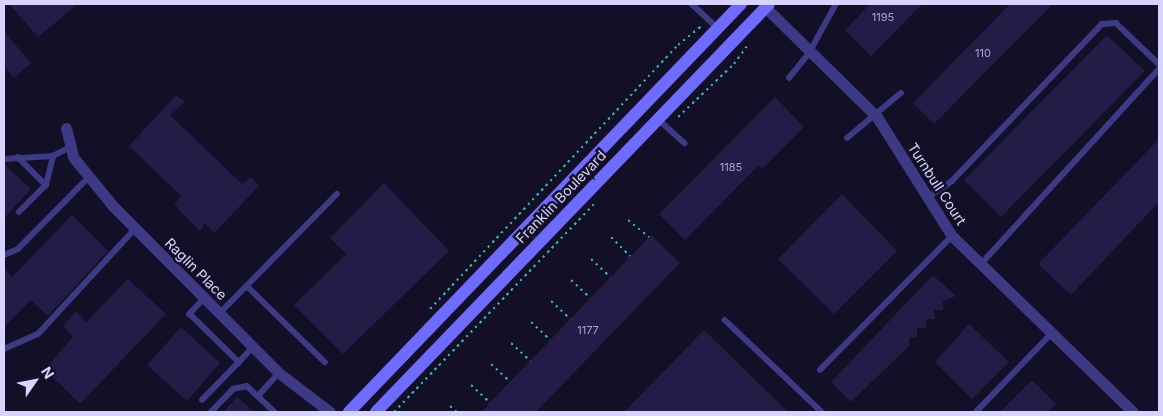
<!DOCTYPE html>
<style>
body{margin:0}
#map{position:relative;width:1163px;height:416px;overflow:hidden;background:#130f26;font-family:Inter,sans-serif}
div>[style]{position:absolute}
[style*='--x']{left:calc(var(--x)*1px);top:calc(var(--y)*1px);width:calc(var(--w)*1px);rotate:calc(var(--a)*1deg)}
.building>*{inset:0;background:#241b47}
.path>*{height:2px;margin-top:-1px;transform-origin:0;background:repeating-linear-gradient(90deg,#2fb8b0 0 2.5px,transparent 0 6.5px)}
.lane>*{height:5.5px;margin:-2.75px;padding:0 2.75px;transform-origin:2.75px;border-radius:2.75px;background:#3d3a85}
.street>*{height:11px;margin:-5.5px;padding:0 5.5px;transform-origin:5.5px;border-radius:5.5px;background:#3d3a85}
.secondary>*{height:12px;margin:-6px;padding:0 6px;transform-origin:6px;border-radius:6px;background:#6f6bff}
span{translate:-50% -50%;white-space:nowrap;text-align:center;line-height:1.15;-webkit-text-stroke:5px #130f26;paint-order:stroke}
.number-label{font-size:11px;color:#aca6d1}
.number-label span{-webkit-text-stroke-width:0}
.street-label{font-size:14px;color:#d9d4ff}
.frame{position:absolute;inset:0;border:5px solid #d9d4ff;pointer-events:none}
.north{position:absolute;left:10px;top:356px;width:50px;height:50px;-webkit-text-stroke:4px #130f26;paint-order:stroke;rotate:57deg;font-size:14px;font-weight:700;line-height:20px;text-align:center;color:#d9d4ff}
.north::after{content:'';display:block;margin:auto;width:18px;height:22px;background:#d9d4ff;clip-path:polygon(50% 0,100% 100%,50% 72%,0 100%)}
</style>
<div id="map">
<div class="building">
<i style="clip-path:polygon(9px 4px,78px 4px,38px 37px)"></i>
<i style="clip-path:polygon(870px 4px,922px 4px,871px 56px,845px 30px)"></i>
<i style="clip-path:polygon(1010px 4px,1053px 4px,934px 124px,913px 103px)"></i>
<i style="clip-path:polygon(4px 31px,31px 63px,14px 78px,4px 65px)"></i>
<i style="clip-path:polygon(1107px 35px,1145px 71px,1001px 217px,964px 180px)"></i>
<i style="clip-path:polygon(176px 95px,185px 102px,170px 115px,242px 184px,251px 177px,259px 186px,214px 233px,205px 223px,200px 231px,174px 205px,181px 196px,129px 146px)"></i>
<i style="clip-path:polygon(775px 97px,804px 127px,762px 169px,759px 165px,685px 240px,659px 214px)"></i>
<i style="clip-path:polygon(1159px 139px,1159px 202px,1071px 295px,1038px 264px)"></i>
<i style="clip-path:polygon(4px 164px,31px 189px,4px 218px)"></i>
<i style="clip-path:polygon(384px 183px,449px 251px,343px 354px,294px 305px,346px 254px,330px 238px)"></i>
<i style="clip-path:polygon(842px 194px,897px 251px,834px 314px,778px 259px)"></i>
<i style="clip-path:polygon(72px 215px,108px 251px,48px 316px,31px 300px,4px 327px,4px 268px,12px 277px)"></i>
<i style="clip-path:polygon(651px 235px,680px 263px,536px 412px,481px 412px)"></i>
<i style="clip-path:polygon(933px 275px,956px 296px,943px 301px,943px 310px,934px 310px,935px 319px,926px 319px,926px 328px,917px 328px,917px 337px,909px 337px,909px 346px,851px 402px,831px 382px)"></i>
<i style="clip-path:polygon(128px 279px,166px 314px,80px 404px,45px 369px,73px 337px,63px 326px,76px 311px,86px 322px)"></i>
<i style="clip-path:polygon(969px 324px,1009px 362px,972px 399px,935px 362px)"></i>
<i style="clip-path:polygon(181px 327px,220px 363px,187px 401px,147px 365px)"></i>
<i style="clip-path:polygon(704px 330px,788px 412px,624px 412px)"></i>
<i style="clip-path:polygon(1032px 380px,1056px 404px,1048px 412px,1000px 412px)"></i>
<i style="clip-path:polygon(237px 397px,254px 412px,223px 412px)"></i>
</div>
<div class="path">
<i style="--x:678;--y:117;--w:77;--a:-43.4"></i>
<i style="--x:734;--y:64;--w:26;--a:-54"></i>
<i style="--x:628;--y:220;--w:27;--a:39"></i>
<i style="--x:611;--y:237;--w:27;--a:45"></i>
<i style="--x:591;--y:259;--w:26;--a:43"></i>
<i style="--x:571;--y:280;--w:26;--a:43"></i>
<i style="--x:551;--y:301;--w:26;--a:43"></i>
<i style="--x:430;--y:309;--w:362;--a:-46.8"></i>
<i style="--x:678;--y:45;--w:32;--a:-39"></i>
<i style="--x:531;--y:322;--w:26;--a:43"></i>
<i style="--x:511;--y:343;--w:26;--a:43"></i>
<i style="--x:491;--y:364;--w:26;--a:43"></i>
<i style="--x:471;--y:385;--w:26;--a:43"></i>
<i style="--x:450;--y:406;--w:9;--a:41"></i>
<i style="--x:394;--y:412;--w:290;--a:-46.1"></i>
</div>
<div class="lane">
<i style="--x:692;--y:4;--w:35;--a:43"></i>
<i style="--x:789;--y:78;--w:32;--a:-51"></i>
<i style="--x:809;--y:53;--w:56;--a:-61.1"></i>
<i style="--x:658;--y:119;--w:36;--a:42"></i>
<i style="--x:847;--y:138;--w:70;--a:-39.8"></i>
<i style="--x:18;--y:157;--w:40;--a:45"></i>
<i style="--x:4;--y:159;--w:49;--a:-3.5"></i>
<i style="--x:53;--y:156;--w:20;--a:-27"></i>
<i style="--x:927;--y:198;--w:30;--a:-34"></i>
<i style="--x:952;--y:181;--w:217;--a:-46.3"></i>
<i style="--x:1102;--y:24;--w:14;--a:-4"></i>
<i style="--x:1116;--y:23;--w:59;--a:43.6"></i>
<i style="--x:19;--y:212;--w:38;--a:-45"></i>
<i style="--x:46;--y:185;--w:30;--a:-76"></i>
<i style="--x:4;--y:255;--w:15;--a:-23"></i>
<i style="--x:18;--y:249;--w:101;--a:-45.4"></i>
<i style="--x:981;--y:264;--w:264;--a:-47.6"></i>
<i style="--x:247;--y:286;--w:109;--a:44.3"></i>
<i style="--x:204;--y:299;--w:21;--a:133"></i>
<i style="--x:190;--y:314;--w:69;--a:44.4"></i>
<i style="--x:239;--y:362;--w:21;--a:-47"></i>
<i style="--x:219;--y:314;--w:168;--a:-45.5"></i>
<i style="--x:725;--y:320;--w:134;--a:43.5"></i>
<i style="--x:4;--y:349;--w:37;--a:-24"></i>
<i style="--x:38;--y:334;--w:143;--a:-47.3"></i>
<i style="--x:820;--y:370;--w:188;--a:-45.4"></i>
<i style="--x:258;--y:396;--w:31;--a:-48"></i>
<i style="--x:202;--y:400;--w:53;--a:-45.8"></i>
<i style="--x:211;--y:412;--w:32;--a:-46"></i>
<i style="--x:233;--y:389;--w:14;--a:-12"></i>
<i style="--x:247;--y:386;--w:38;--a:43"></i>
<i style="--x:976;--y:412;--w:110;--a:-46.1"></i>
</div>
<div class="street">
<i style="--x:765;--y:7;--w:157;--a:44.5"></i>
<i style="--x:877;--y:117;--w:141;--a:57.8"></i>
<i style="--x:952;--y:236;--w:252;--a:44.2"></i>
<i style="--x:66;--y:128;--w:30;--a:76"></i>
<i style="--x:73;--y:157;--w:63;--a:50.8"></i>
<i style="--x:113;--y:206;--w:235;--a:45.2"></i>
<i style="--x:279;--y:373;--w:64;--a:37.4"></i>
</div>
<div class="secondary">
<i style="--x:349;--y:412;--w:566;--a:-46.15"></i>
<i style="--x:376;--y:412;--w:566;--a:-46.07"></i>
</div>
<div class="number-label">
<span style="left:883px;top:17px">1195</span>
<span style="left:983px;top:53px">110</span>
<span style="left:731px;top:167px">1185</span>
<span style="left:588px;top:330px">1177</span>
</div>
<div class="street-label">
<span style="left:937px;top:184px;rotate:57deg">Turnbull Court</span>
<span style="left:561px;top:197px;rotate:-46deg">Franklin Boulevard</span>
<span style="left:196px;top:269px;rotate:45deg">Raglin Place</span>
</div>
<div class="frame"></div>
<div class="north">N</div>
</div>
